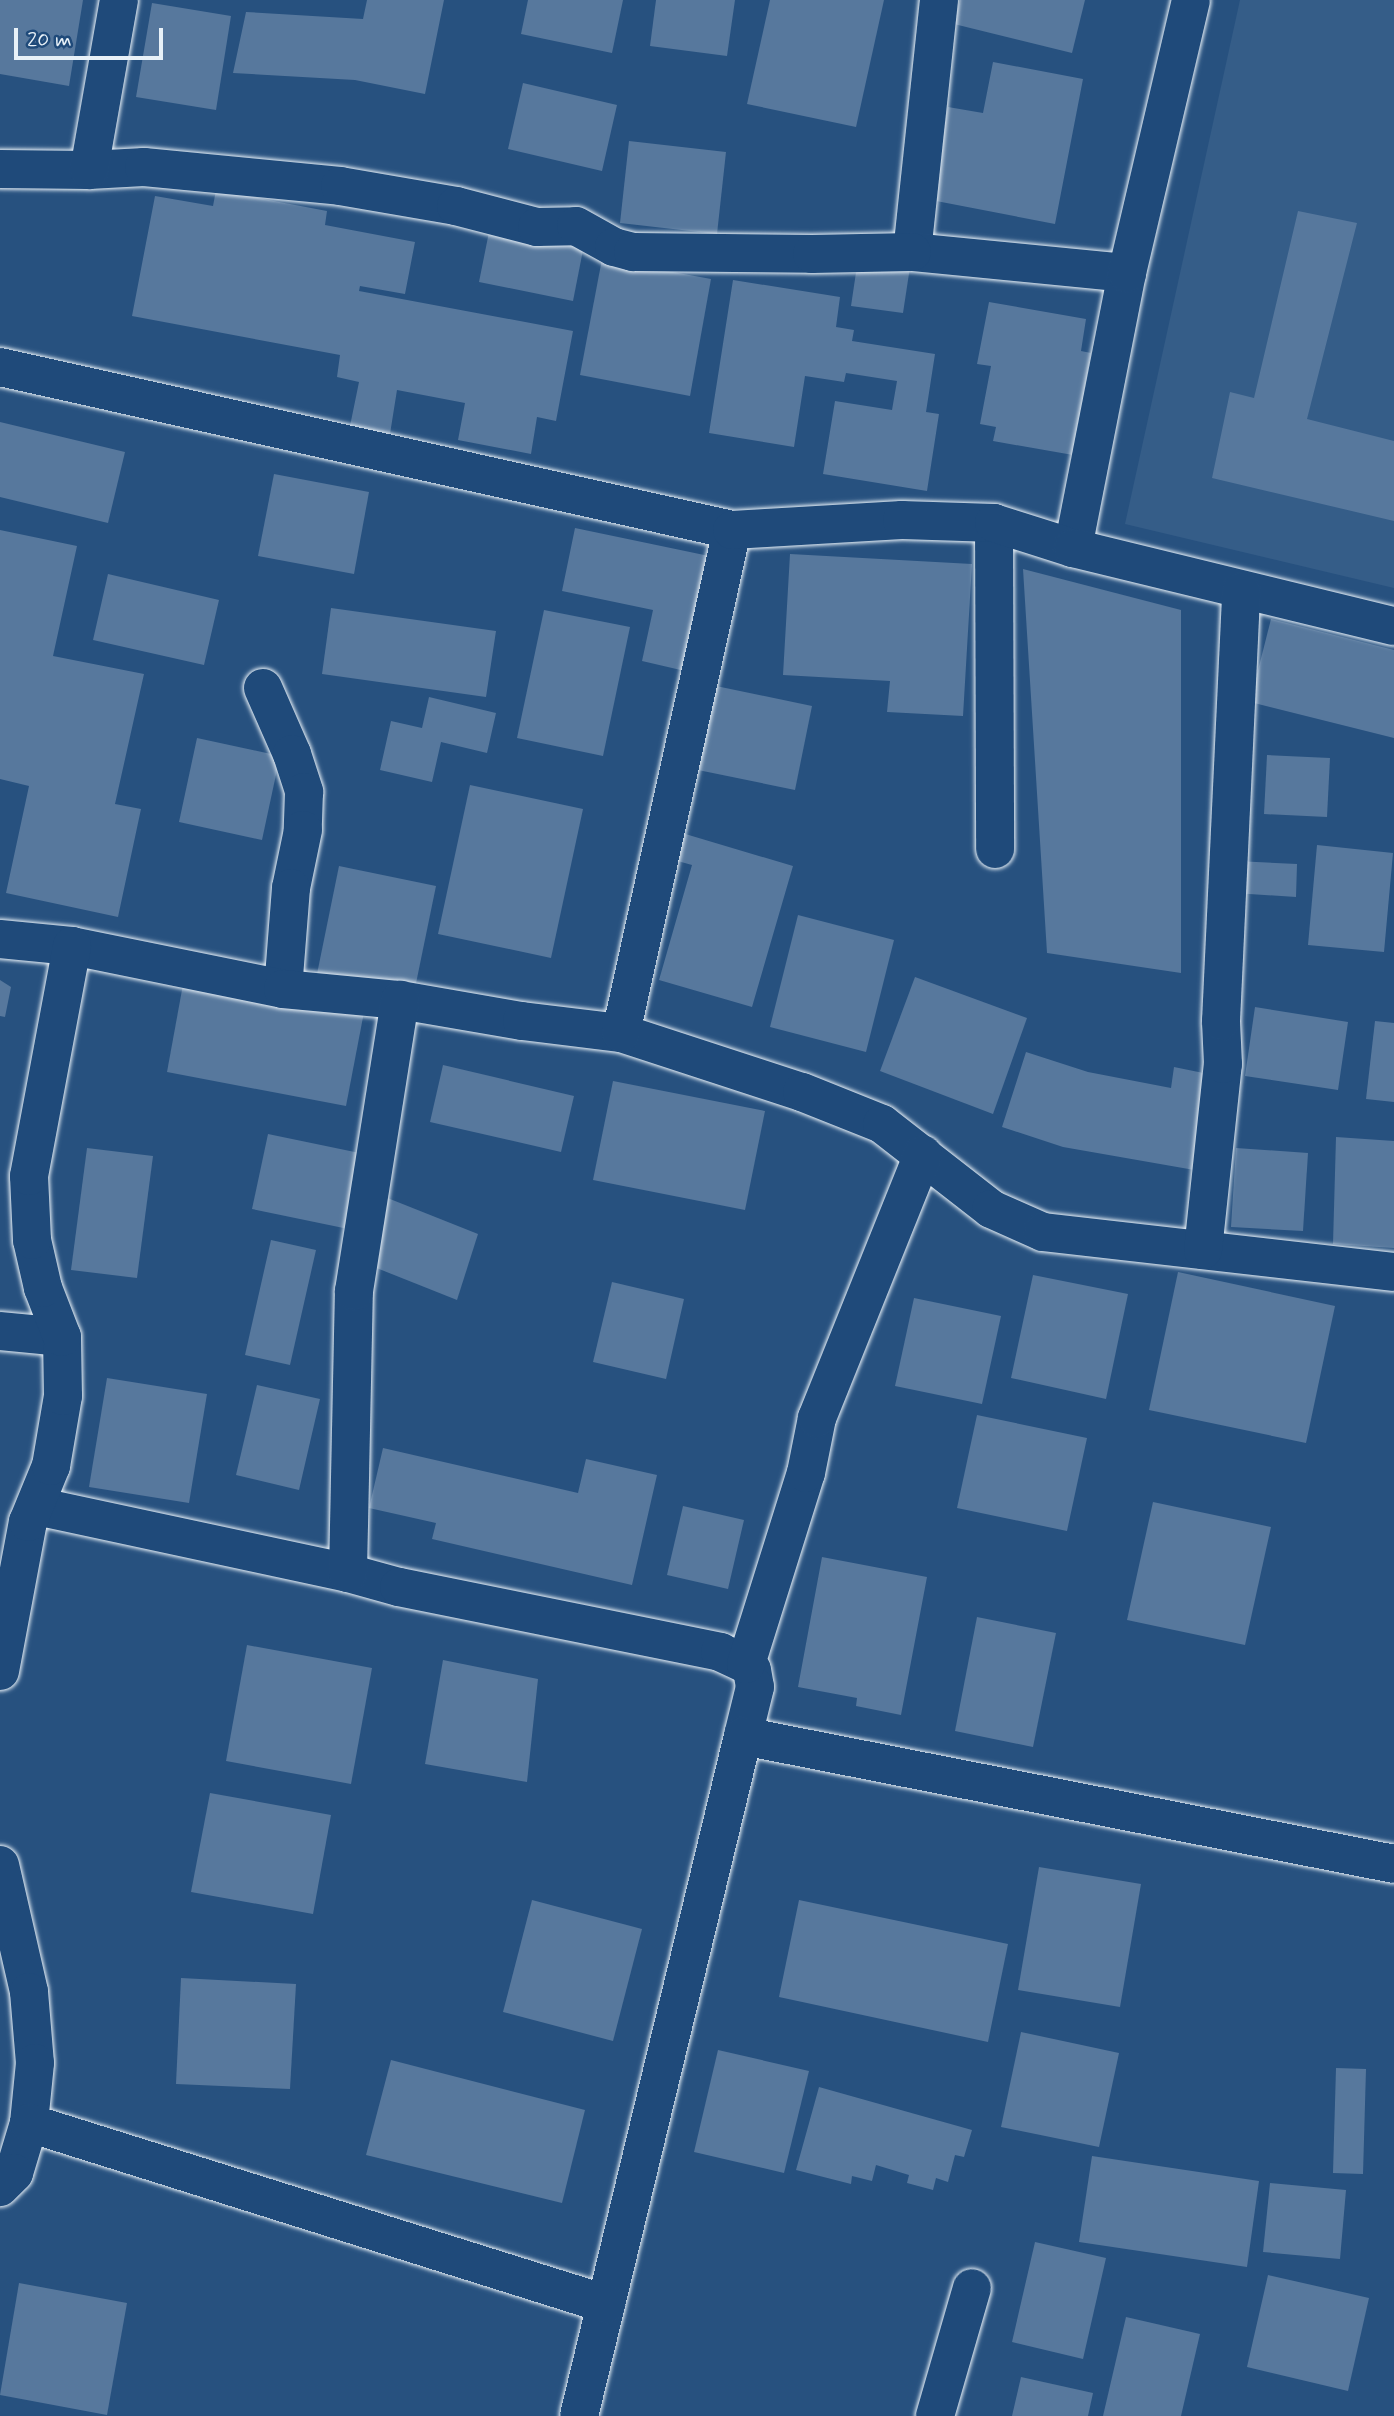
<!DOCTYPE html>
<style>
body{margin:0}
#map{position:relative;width:1394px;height:2416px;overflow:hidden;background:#27517f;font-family:Mynerve,sans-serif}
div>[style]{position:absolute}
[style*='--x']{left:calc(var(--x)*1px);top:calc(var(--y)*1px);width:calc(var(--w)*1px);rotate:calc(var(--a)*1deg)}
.built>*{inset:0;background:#355d88}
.building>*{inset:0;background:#57789d}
.roads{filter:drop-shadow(0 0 2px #e8f1f8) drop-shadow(0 0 2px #e8f1f8)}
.minor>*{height:38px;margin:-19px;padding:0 19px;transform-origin:19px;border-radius:19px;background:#1f4a7a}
span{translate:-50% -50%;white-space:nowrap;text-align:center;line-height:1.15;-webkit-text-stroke:5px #1f4a7a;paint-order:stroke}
.scale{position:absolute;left:14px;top:28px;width:149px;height:32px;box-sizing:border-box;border:4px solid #e8f1f8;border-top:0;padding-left:9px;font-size:21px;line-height:24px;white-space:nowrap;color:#e8f1f8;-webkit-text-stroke:5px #1f4a7a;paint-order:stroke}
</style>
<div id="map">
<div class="built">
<i style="clip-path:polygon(1240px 0,1394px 0,1394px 588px,1125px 524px)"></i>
</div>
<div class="building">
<i style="clip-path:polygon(0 0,83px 0,69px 86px,0 74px)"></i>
<i style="clip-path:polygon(367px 0,444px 0,425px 94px,355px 80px,233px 73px,246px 12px,363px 19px)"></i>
<i style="clip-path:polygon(528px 0,623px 0,612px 53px,521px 34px)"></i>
<i style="clip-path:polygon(656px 0,735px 0,727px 56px,650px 46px)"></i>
<i style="clip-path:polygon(770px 0,884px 0,856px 127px,747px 104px)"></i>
<i style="clip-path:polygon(960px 0,1085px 0,1072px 53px,954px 24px)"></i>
<i style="clip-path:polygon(152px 3px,231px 16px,216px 110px,136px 97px)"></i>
<i style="clip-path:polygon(993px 62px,1083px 79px,1055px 224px,931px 200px,948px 107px,983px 113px)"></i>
<i style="clip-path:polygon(523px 83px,617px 105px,602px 171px,508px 149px)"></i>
<i style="clip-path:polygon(629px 141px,726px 152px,717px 234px,620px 223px)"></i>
<i style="clip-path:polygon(216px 190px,327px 211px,325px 225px,415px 242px,405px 294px,360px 286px,359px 291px,573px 331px,556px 421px,537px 417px,531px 454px,458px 440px,465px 403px,397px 390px,390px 434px,350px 426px,359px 382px,337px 377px,340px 355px,132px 316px,155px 196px,213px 206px)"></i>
<i style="clip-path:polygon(1298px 211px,1357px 223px,1307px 419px,1394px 441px,1394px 521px,1212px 478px,1230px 392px,1254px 398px)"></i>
<i style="clip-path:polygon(490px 227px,584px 245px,573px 301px,479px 282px)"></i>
<i style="clip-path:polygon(602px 259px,711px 279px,690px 396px,580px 375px)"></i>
<i style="clip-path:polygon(858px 259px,910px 267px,903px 313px,851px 306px)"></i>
<i style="clip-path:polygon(733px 280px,840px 297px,836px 327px,854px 330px,852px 341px,935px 354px,926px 412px,939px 414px,927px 491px,823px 474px,835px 401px,892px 410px,897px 381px,846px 373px,844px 382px,805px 376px,794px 447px,709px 433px)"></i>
<i style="clip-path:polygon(989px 302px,1086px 319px,1081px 351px,1091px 353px,1073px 455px,993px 441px,996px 427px,980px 424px,991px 366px,977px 364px)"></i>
<i style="clip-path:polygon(0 422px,125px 452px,108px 523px,0 497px)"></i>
<i style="clip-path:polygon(274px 474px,369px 492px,354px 574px,258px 556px)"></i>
<i style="clip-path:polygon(575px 528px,709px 556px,685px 671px,642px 661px,653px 610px,562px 591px)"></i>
<i style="clip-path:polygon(0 530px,77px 546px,53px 656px,144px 674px,115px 804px,141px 809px,118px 917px,6px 893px,29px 786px,0 779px)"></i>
<i style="clip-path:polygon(790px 554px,972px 564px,963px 716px,887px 712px,890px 681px,783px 675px)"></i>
<i style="clip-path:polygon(1023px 569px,1181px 610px,1181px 973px,1047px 953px)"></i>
<i style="clip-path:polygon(108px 574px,219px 600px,204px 665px,93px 640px)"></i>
<i style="clip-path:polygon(331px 608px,496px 631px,486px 697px,322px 674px)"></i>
<i style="clip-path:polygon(544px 610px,630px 627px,603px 756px,517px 738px)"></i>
<i style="clip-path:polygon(1271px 619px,1394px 650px,1394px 738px,1250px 702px)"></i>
<i style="clip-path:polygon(716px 686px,812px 706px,795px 790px,698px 770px)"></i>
<i style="clip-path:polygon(429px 697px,496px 713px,487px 753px,441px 742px,432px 782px,380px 770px,391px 721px,422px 728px)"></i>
<i style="clip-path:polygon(197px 738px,280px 756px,262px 840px,179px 822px)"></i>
<i style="clip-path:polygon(1267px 755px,1330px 758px,1327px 817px,1264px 814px)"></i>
<i style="clip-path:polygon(470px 785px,583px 809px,551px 958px,438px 934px)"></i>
<i style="clip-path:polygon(682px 833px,793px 866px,752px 1007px,659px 980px,692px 865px,674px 860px)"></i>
<i style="clip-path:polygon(1317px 845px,1393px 853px,1384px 952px,1308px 945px)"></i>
<i style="clip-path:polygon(1236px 861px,1297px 864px,1296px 897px,1234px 893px)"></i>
<i style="clip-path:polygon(339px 866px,436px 886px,414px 993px,317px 974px)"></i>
<i style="clip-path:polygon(798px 915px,894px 940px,866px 1052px,770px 1027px)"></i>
<i style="clip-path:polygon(915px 977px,1027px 1018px,993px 1114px,880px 1071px)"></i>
<i style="clip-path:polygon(184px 979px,364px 1012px,346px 1106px,167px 1072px)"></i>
<i style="clip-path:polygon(0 980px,11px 987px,5px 1017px,0 1016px)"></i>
<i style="clip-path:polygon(1255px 1007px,1348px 1022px,1338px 1090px,1245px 1076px)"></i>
<i style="clip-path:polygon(1375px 1021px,1394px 1023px,1394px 1102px,1366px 1099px)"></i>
<i style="clip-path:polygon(1026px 1052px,1088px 1072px,1171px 1088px,1174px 1067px,1218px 1076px,1200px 1171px,1063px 1147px,1002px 1127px)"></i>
<i style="clip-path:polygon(443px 1065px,574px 1096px,561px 1152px,430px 1122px)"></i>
<i style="clip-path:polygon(613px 1081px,765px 1111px,745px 1210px,593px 1180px)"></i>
<i style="clip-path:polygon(268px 1134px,374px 1156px,358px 1231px,252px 1209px)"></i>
<i style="clip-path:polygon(1336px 1137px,1394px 1141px,1394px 1248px,1333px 1244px)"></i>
<i style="clip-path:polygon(87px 1148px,153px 1156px,137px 1278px,71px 1270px)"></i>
<i style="clip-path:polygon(1236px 1148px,1308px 1153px,1303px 1231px,1231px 1227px)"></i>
<i style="clip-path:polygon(385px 1197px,478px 1234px,457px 1300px,364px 1263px)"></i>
<i style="clip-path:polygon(271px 1240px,316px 1250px,290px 1365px,245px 1355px)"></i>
<i style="clip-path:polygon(1178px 1272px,1335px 1306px,1306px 1443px,1149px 1410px)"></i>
<i style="clip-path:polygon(1033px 1275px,1128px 1294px,1106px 1399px,1011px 1378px)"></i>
<i style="clip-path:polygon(612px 1282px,684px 1299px,666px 1379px,593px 1362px)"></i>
<i style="clip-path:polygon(914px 1298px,1001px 1316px,982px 1404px,895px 1386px)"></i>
<i style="clip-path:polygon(107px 1378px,207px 1394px,189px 1503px,89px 1487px)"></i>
<i style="clip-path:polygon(257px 1385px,320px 1399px,299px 1490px,236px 1475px)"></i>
<i style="clip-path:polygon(977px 1415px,1087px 1438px,1067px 1531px,957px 1508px)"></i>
<i style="clip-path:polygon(383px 1448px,578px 1493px,586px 1459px,657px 1475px,632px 1585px,432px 1539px,436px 1523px,369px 1508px)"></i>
<i style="clip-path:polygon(1153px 1502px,1271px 1527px,1245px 1645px,1127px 1620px)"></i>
<i style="clip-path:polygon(683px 1506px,744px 1520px,728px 1589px,667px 1575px)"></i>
<i style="clip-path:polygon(822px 1557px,927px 1577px,901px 1715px,856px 1706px,857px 1698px,798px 1687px)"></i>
<i style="clip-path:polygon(977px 1617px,1056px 1633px,1033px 1747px,955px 1731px)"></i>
<i style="clip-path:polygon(247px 1645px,372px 1668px,351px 1784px,226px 1761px)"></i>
<i style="clip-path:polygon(443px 1660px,538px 1679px,527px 1782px,425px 1764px)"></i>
<i style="clip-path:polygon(210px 1793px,331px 1815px,313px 1914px,191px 1892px)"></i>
<i style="clip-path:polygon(1039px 1867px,1141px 1884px,1120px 2007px,1018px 1990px)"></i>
<i style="clip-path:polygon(532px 1900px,642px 1929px,613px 2041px,503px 2012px)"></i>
<i style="clip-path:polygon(799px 1900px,1008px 1944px,988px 2042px,779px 1997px)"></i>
<i style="clip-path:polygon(181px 1978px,296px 1984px,290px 2089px,176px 2084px)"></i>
<i style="clip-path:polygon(1021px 2032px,1119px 2053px,1099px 2147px,1001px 2127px)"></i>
<i style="clip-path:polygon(718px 2050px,809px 2071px,784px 2173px,694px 2152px)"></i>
<i style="clip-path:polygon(391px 2060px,585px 2110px,562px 2203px,366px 2155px)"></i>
<i style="clip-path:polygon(1336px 2068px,1366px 2069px,1363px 2174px,1333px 2173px)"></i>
<i style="clip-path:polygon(819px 2087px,972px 2130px,964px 2157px,955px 2155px,948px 2182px,936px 2178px,933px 2190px,907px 2183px,909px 2175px,876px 2165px,872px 2181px,852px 2176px,851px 2184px,796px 2170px)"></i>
<i style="clip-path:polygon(1092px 2156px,1259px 2181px,1247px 2267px,1079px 2242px)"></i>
<i style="clip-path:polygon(1270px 2183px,1346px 2190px,1340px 2259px,1263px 2252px)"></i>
<i style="clip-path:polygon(1035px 2242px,1106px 2258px,1083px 2359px,1012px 2342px)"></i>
<i style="clip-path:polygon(1268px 2275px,1369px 2298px,1348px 2391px,1247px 2367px)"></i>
<i style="clip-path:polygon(19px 2283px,127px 2303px,107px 2415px,0 2395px)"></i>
<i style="clip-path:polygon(1126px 2317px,1200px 2334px,1181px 2416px,1103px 2416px)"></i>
<i style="clip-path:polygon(1021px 2377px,1093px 2393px,1088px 2416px,1012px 2416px)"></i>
</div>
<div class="roads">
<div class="minor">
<i style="--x:939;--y:0;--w:253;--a:96.1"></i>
<i style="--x:912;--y:252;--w:216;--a:5.6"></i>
<i style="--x:0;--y:169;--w:89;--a:0.6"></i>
<i style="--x:89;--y:170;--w:55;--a:-3.1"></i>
<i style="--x:144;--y:167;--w:197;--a:5.5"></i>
<i style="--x:340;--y:186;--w:118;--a:9.8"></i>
<i style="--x:456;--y:206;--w:84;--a:14.5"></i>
<i style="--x:537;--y:227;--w:39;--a:-1"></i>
<i style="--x:576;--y:226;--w:43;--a:28.9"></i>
<i style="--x:614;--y:247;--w:20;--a:15"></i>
<i style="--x:633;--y:252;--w:179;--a:0.6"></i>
<i style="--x:812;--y:254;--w:100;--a:-1.1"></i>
<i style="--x:89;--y:170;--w:173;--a:-80"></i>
<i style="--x:0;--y:367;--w:750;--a:12.55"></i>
<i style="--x:994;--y:523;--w:326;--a:89.8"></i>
<i style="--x:1073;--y:548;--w:280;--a:-78.9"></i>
<i style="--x:1127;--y:273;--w:280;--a:-76.8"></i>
<i style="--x:263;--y:688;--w:72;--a:66.3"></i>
<i style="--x:292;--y:754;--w:40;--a:72"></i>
<i style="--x:304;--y:792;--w:38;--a:92"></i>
<i style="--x:303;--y:830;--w:59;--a:101.7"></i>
<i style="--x:291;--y:888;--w:101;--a:94.5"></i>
<i style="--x:0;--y:939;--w:72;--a:5.6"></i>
<i style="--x:72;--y:946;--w:215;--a:11.5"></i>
<i style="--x:283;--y:989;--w:118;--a:5.4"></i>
<i style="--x:400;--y:1000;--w:124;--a:9.8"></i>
<i style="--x:522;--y:1021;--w:100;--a:6.9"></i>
<i style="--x:621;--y:1033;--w:190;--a:18.1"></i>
<i style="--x:802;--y:1092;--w:86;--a:21.8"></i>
<i style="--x:882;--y:1124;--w:138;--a:37.9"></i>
<i style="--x:991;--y:1209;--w:57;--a:23.9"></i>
<i style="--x:1043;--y:1232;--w:353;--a:6.5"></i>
<i style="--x:621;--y:1033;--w:515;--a:-77.56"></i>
<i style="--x:732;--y:530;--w:170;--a:-3.4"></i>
<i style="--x:902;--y:520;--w:92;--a:1.9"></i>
<i style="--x:994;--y:523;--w:83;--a:17.6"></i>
<i style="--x:1073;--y:548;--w:330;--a:13.7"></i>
<i style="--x:1203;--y:1250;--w:187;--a:-83.9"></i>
<i style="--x:1223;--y:1064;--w:43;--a:-92.7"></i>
<i style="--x:1221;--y:1021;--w:430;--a:-87.3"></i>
<i style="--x:0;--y:1331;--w:62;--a:5.5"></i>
<i style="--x:36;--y:1506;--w:319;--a:12.1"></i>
<i style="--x:348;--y:1573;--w:53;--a:15.4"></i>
<i style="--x:399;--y:1587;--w:328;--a:11.4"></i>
<i style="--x:720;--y:1652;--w:29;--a:25"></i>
<i style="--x:746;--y:1664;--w:8;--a:45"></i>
<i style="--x:752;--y:1670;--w:17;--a:80"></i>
<i style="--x:755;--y:1687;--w:50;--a:103.8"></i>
<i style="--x:743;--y:1736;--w:699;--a:103.56"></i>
<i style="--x:348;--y:1573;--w:282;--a:-88.8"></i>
<i style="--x:354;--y:1291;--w:295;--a:-81"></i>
<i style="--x:746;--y:1664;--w:200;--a:-72.6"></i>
<i style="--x:806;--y:1473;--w:56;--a:-78.7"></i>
<i style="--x:817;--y:1418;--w:284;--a:-68.1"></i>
<i style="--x:0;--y:1671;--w:152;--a:-79.4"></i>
<i style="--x:28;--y:1522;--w:61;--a:-67.7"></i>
<i style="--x:51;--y:1466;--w:71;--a:-80.3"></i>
<i style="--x:63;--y:1396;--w:59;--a:-91"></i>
<i style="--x:62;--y:1337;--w:53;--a:-111.2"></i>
<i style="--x:43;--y:1288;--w:49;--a:-102.9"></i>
<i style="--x:32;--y:1240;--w:64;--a:-92.7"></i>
<i style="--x:29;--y:1176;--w:234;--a:-79.4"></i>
<i style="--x:743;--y:1736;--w:663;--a:11.12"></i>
<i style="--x:0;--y:1865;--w:130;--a:77.1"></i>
<i style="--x:29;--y:1992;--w:71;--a:85.2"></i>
<i style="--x:35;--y:2063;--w:60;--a:95.7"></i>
<i style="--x:29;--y:2123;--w:52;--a:106.7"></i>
<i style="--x:14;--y:2173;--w:20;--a:135"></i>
<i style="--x:29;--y:2123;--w:605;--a:17.42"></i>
<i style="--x:935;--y:2416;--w:133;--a:-73.9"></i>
</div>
</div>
<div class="scale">20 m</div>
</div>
